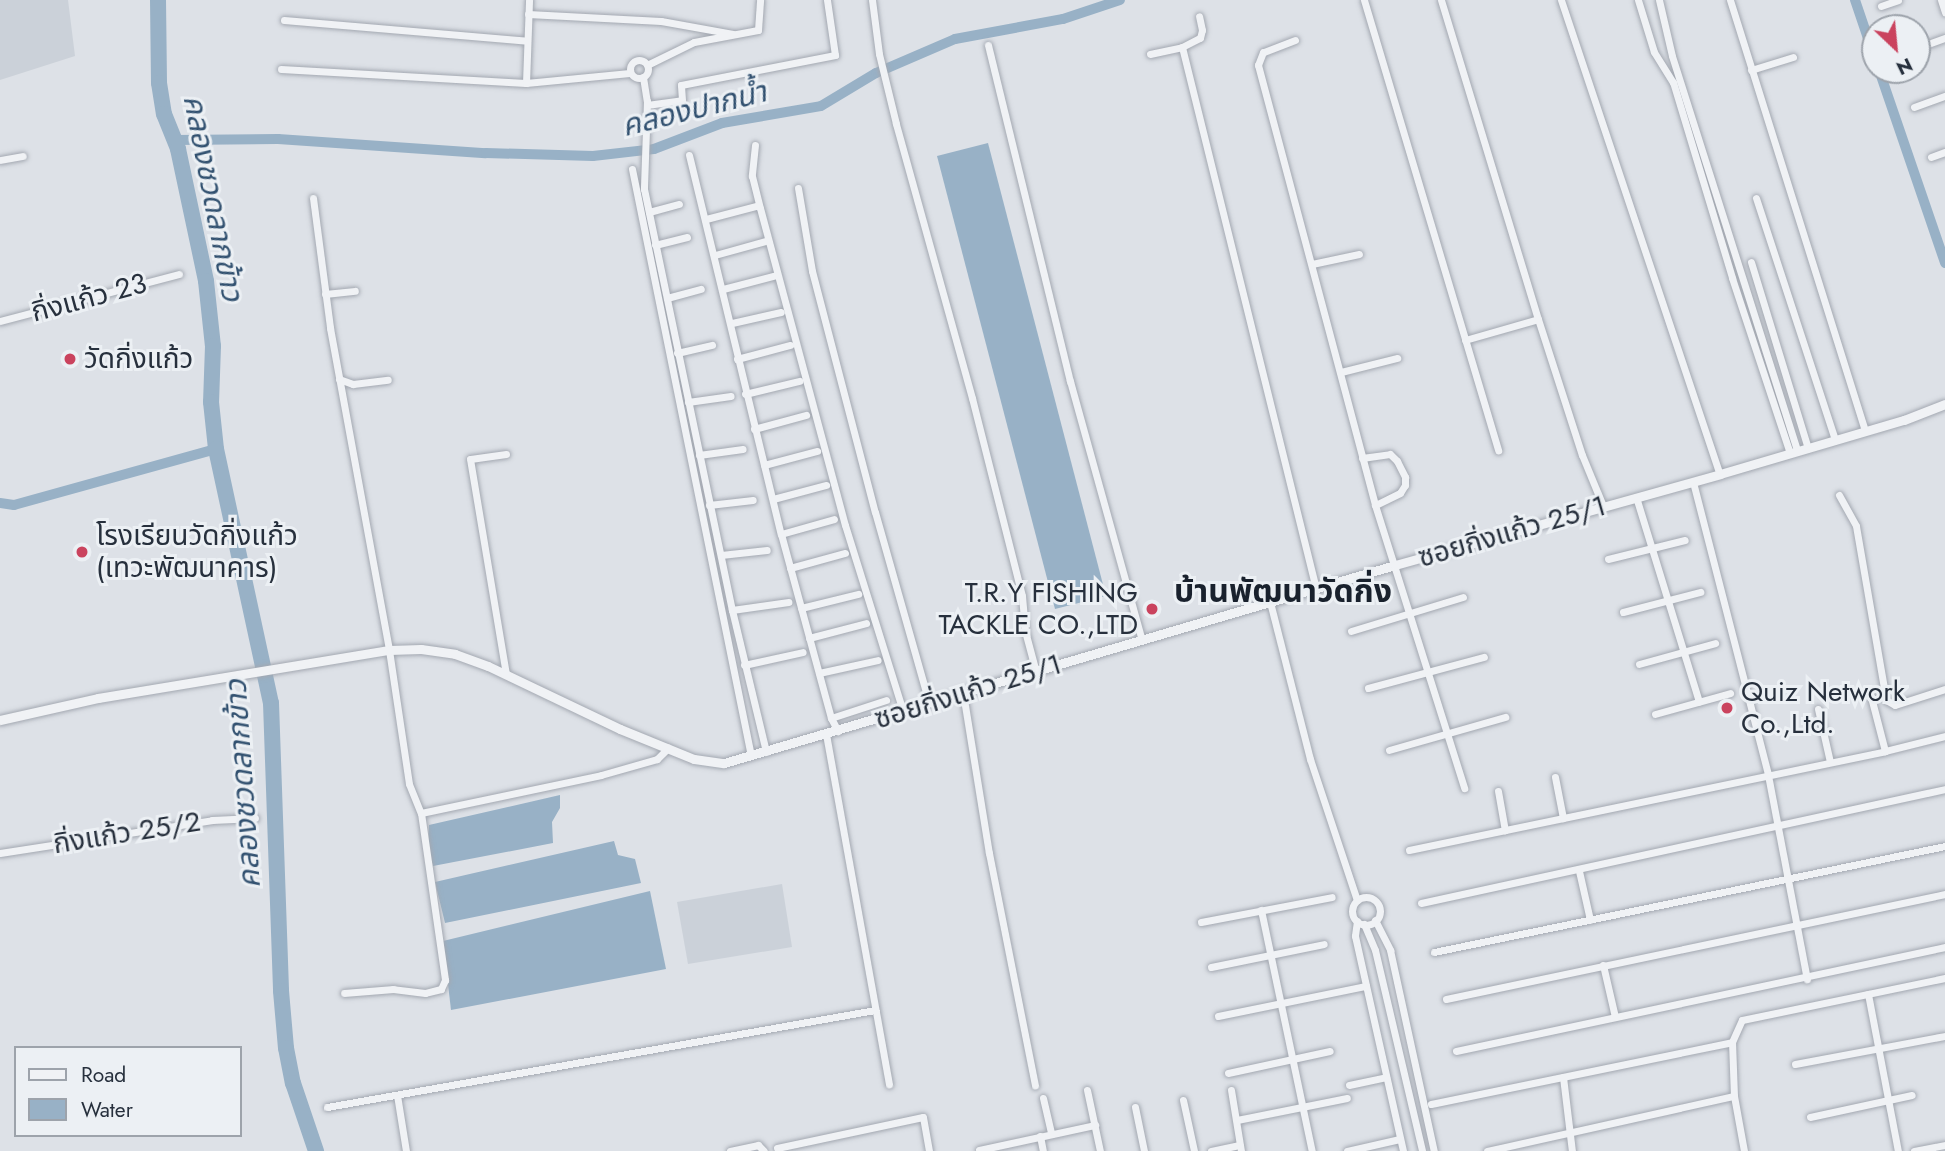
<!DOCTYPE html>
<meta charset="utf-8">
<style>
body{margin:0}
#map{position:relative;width:1945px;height:1151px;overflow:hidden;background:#dde1e7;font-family:Jost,"Noto Sans Thai",sans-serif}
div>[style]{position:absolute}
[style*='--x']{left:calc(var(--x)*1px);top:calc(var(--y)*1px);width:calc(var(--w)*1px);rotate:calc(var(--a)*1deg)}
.built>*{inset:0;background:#cbd1d9}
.water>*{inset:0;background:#98b1c6}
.canal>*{height:10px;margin:-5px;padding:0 5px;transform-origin:5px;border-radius:5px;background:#98b1c6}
.river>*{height:16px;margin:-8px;padding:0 8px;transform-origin:8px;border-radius:8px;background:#98b1c6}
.roads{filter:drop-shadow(0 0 2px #a3a8b1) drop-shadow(0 0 2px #a3a8b1)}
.minor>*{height:7px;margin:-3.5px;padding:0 3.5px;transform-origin:3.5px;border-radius:3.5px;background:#f0f2f5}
.minor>.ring{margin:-3.5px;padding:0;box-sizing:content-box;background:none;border:7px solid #f0f2f5;border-radius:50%}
.tertiary>*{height:9px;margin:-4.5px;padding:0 4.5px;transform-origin:4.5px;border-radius:4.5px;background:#f0f2f5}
.dots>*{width:19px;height:19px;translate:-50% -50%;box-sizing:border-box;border:4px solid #ecf0f4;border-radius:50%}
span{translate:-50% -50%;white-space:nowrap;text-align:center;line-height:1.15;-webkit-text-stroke:6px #ecf0f4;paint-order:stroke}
.street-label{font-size:28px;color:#27303d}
.poi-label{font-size:28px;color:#27303d}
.left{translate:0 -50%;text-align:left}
.right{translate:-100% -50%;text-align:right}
.water-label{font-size:30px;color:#325170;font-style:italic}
.quarter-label{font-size:32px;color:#19212d;font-weight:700}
.legend{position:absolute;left:14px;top:1046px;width:228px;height:91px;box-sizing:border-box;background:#ecf0f4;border:2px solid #9da3ab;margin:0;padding:9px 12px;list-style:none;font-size:21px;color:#27303d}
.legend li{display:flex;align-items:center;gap:14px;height:35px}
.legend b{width:35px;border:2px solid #9da3ab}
.north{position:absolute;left:1861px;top:14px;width:70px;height:70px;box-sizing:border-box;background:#ecf0f4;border:2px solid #9da3ab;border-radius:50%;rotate:154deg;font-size:19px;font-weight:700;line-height:28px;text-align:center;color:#27303d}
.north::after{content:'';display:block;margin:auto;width:24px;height:32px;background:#ca435e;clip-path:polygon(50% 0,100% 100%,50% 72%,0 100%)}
</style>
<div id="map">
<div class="built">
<i style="clip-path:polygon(0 0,68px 0,75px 56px,0 80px)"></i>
<i style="clip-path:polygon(782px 884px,792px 947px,688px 964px,677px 902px)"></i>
</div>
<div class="water">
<i style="clip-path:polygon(988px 143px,1106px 596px,1055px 609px,937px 156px)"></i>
<i style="clip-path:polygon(560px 795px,560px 808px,552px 822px,553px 843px,433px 866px,428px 849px,429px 825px)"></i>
<i style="clip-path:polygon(614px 841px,618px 855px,635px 859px,641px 883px,445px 923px,435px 882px)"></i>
<i style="clip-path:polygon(650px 891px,666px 969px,451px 1010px,443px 941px)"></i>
</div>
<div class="canal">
<i style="--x:1855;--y:0;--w:62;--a:71.3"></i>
<i style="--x:1879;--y:70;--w:204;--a:71.1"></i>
<i style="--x:175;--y:140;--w:103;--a:-0.6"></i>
<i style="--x:278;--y:139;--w:208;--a:3.9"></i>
<i style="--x:486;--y:153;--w:107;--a:1.6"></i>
<i style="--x:593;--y:156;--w:61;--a:-6.5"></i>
<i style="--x:654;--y:149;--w:73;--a:-20.9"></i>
<i style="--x:722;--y:123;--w:100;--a:-9.7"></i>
<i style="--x:821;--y:106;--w:64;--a:-31"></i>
<i style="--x:876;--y:73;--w:86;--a:-23.3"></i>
<i style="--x:955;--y:39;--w:110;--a:-10.5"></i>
<i style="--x:1063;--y:19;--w:60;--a:-18.4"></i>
<i style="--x:0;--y:503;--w:14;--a:8"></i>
<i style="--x:14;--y:505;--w:210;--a:-15.5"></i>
</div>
<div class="river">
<i style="--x:158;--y:0;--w:83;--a:89.3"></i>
<i style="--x:159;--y:83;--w:31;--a:81"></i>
<i style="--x:164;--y:114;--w:38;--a:68"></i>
<i style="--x:178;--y:149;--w:135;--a:78"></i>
<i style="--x:206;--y:281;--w:65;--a:83.9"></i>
<i style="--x:213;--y:346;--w:56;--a:92"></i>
<i style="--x:211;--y:402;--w:47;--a:83.9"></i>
<i style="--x:216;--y:449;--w:260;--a:77.8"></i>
<i style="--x:271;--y:703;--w:288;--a:88"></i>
<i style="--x:281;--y:991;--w:57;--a:85"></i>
<i style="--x:286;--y:1048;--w:36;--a:79"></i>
<i style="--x:293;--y:1083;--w:72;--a:71.3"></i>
</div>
<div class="roads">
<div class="minor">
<i style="--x:872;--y:0;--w:54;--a:82.6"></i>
<i style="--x:879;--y:54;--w:72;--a:76.3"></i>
<i style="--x:896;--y:124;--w:284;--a:74.5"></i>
<i style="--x:972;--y:398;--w:204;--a:75.8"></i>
<i style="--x:1022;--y:596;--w:35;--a:85"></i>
<i style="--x:1025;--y:631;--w:42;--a:75"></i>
<i style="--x:1364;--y:0;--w:470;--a:73.4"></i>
<i style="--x:1441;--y:0;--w:333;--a:73.1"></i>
<i style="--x:1538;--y:319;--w:143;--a:72.1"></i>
<i style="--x:1582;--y:455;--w:55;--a:67.6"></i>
<i style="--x:1561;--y:0;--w:500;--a:71.5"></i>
<i style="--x:1638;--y:0;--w:54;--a:72.9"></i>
<i style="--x:1654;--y:52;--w:36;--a:58"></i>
<i style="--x:1673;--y:82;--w:205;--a:73.2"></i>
<i style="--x:1732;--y:278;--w:184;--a:71.7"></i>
<i style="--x:1659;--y:0;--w:57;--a:76.9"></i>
<i style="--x:1672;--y:56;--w:414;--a:72.4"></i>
<i style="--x:1730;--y:0;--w:452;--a:72.6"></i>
<i style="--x:1941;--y:0;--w:13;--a:72"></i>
<i style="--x:1881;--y:6;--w:18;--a:-19"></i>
<i style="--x:528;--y:14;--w:133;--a:3"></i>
<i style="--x:661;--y:21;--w:73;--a:10.2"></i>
<i style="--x:284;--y:20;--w:244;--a:4.9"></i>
<i style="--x:1295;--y:40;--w:34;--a:159"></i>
<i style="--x:1263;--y:52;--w:14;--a:111"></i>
<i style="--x:1258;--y:65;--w:455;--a:75.1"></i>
<i style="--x:1375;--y:505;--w:297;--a:72.5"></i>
<i style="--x:988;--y:45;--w:346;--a:76.3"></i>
<i style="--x:1070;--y:381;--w:269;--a:74.5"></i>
<i style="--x:1182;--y:47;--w:558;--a:76.11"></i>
<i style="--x:1917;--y:48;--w:30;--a:-20"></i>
<i style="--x:1150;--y:54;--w:33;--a:-12"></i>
<i style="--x:1182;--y:47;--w:20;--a:-27"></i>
<i style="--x:1200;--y:38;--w:8;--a:-76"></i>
<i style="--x:1202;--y:30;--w:14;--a:-102"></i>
<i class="ring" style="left:630px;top:60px;width:11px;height:11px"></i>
<i style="--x:647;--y:65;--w:52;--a:-26.1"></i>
<i style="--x:694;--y:42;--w:65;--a:-10.6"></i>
<i style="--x:758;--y:30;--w:30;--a:-86"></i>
<i style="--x:281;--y:69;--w:245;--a:3.3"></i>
<i style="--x:526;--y:83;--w:104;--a:-5.5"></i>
<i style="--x:1751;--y:70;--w:44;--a:-17.2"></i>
<i style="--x:643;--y:77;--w:24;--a:81"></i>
<i style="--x:647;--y:101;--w:88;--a:92"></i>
<i style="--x:644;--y:189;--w:430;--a:78.2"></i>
<i style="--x:732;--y:610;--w:146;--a:76.5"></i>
<i style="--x:526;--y:83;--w:83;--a:-87.9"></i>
<i style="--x:647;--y:105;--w:35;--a:-8"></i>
<i style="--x:682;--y:100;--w:15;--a:-94"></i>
<i style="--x:681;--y:85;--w:157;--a:-11"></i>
<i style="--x:835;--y:55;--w:56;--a:-98.3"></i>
<i style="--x:1914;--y:107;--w:33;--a:-20"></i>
<i style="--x:755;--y:145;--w:31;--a:96"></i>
<i style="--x:752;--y:176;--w:33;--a:76"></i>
<i style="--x:760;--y:208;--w:328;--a:75"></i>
<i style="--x:845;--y:525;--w:195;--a:72.7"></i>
<i style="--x:689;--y:155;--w:390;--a:76.4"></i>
<i style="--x:781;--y:534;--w:191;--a:74.8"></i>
<i style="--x:831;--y:718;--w:15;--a:62"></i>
<i style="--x:1931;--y:157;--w:15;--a:-20"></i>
<i style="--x:0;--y:160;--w:23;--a:-10"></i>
<i style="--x:632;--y:169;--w:599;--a:78.54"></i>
<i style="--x:798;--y:188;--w:84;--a:80.4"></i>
<i style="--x:812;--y:271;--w:249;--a:75.4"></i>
<i style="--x:875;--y:512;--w:198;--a:74.2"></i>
<i style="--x:313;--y:198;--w:131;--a:82.5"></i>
<i style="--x:330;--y:328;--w:327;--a:79.6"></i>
<i style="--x:389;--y:650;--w:135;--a:81.5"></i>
<i style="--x:409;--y:784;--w:31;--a:68"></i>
<i style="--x:421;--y:813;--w:169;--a:81.8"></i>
<i style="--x:445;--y:980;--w:10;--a:114"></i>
<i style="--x:441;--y:989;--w:16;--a:166"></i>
<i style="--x:425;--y:993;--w:32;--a:-173"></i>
<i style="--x:393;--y:989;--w:49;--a:175.3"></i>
<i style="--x:1756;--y:198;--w:255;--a:71.9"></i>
<i style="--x:649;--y:212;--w:31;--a:-15"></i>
<i style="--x:706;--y:219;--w:52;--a:-14.6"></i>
<i style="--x:655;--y:245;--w:33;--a:-14"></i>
<i style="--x:715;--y:255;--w:52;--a:-15.6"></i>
<i style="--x:1751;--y:262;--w:195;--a:73"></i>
<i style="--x:1312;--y:264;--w:48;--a:-12"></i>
<i style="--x:723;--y:289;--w:52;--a:-14.6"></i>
<i style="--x:325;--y:294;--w:30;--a:-6"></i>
<i style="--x:667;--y:298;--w:35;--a:-15"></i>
<i style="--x:0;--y:321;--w:185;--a:-14.7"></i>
<i style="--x:732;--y:323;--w:50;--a:-12.7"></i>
<i style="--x:1465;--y:340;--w:76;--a:-16"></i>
<i style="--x:677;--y:353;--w:36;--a:-13"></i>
<i style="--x:737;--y:359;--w:55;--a:-14.8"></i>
<i style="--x:1341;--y:372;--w:58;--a:-14"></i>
<i style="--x:339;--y:379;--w:15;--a:20"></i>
<i style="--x:353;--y:384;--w:35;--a:-7"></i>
<i style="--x:745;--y:394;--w:56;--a:-13.5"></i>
<i style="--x:688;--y:402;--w:43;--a:-7.9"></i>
<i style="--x:754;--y:429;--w:54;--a:-15.1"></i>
<i style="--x:506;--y:454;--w:36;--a:172"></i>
<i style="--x:470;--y:459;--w:218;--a:80.5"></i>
<i style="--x:699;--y:455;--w:44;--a:-7.8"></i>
<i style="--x:1362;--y:458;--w:28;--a:-8"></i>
<i style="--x:1390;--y:454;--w:10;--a:45"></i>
<i style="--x:1397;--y:461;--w:18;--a:63"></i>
<i style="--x:1405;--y:477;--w:8;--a:90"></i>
<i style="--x:1405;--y:485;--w:9;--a:122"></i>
<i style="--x:1400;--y:493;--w:28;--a:154"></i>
<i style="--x:764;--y:465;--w:55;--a:-14.8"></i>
<i style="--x:1693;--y:482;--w:302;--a:75.6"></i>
<i style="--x:1768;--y:775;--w:208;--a:79.2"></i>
<i style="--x:1839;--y:495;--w:35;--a:61"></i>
<i style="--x:1856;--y:526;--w:177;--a:80.2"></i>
<i style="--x:1886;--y:700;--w:10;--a:29"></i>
<i style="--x:1895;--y:705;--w:52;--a:-17.7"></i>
<i style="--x:1636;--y:497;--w:214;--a:72.9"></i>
<i style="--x:773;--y:499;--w:55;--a:-14.8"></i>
<i style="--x:709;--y:505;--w:44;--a:-6.5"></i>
<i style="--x:781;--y:534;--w:55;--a:-15.8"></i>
<i style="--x:721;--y:555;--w:46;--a:-6.2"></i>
<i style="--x:1608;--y:559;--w:79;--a:-13.9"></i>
<i style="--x:790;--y:568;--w:57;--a:-15.3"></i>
<i style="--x:1270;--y:602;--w:162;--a:75.7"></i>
<i style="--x:1310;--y:759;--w:149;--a:71.6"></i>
<i style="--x:801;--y:608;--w:59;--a:-13.8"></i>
<i style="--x:732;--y:610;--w:57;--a:-8.1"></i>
<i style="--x:1623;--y:612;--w:80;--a:-14.6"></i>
<i style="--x:1351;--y:631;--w:117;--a:-16.9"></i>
<i style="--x:809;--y:638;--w:59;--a:-14.7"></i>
<i style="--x:1639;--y:664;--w:79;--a:-15.4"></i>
<i style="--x:744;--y:665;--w:60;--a:-12.4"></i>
<i style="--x:819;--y:673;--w:60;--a:-12.4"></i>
<i style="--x:1368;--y:688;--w:120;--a:-15"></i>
<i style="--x:963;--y:693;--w:162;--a:80.8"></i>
<i style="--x:989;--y:853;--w:237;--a:78.8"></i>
<i style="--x:1870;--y:693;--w:60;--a:75.5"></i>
<i style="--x:1818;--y:709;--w:54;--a:77.2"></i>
<i style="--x:1655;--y:714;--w:78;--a:-15.6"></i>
<i style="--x:831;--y:718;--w:58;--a:-18.1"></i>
<i style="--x:826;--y:734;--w:356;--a:79.8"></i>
<i style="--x:1389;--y:750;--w:121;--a:-15.9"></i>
<i style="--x:1555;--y:777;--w:42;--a:79"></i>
<i style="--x:1498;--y:791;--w:40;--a:80"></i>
<i style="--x:421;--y:813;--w:184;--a:-11.9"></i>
<i style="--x:601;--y:775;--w:58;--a:-15.9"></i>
<i style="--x:657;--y:759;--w:16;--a:-45"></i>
<i style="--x:1409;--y:850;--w:486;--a:-11.7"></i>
<i style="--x:1885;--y:751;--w:62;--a:-14"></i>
<i style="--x:0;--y:853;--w:215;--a:-8.8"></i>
<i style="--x:212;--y:820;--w:43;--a:-2.7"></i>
<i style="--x:1579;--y:871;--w:50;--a:77.3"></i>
<i class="ring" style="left:1352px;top:897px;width:21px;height:21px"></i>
<i style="--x:1421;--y:903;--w:536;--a:-12.27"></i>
<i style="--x:1261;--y:910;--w:246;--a:78.1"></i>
<i style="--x:1375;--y:920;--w:34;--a:63"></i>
<i style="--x:1390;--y:950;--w:206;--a:77.7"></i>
<i style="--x:1357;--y:921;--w:15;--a:98"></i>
<i style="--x:1355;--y:936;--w:220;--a:77.4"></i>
<i style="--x:1201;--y:922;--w:133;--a:-10.8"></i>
<i style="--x:1364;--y:924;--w:28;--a:67"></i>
<i style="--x:1375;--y:950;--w:206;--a:76.8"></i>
<i style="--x:1434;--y:952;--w:522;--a:-11.72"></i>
<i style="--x:1603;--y:965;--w:53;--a:77"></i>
<i style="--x:1211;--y:967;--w:115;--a:-11.5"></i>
<i style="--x:1868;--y:994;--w:160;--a:79.2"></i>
<i style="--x:1446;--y:999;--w:510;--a:-11.88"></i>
<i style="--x:1218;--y:1016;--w:151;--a:-11.5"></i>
<i style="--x:1456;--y:1051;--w:500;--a:-12"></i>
<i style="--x:1795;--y:1064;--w:153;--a:-10.6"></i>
<i style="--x:1228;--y:1073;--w:104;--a:-12.2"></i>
<i style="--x:1563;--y:1077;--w:75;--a:83.1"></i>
<i style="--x:1349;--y:1085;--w:38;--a:-12"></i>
<i style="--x:1087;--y:1090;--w:62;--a:78"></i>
<i style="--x:1231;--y:1090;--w:62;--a:80.7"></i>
<i style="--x:397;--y:1095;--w:57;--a:80.9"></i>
<i style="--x:1043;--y:1098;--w:37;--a:77"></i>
<i style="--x:1183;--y:1100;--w:52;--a:77.8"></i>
<i style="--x:1431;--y:1104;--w:307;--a:-11.6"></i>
<i style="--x:327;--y:1107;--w:557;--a:-10.04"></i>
<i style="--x:1135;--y:1107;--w:45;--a:78.4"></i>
<i style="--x:1810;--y:1117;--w:104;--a:-12.2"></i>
<i style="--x:1237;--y:1120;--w:112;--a:-11.3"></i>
<i style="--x:1040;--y:1136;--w:15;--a:79"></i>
<i style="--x:777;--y:1148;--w:149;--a:-12"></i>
<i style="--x:923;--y:1117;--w:35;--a:80"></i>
<i style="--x:979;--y:1150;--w:119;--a:-12.2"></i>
<i style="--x:730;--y:1151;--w:29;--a:-12"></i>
<i style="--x:758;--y:1145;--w:8;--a:45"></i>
<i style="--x:1211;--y:1151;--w:29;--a:-12"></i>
<i style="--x:1347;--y:1151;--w:54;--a:-12.8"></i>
<i style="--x:1487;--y:1151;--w:253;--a:-12.6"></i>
<i style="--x:1744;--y:1151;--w:56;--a:-100.3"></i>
<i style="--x:1734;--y:1096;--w:54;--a:-92.1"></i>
<i style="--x:1732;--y:1042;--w:24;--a:-66"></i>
<i style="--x:1742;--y:1020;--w:207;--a:-11.7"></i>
<i style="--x:1914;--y:1151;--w:32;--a:-11"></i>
</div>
<div class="tertiary">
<i style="--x:0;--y:720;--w:100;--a:-12.7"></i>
<i style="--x:98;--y:698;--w:295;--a:-9.4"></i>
<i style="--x:389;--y:650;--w:32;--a:-2"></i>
<i style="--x:421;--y:649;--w:34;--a:8"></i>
<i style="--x:455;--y:654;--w:35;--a:20"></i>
<i style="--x:488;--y:666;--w:146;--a:25.5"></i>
<i style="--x:620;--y:729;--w:80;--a:22.1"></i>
<i style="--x:694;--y:759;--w:30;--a:8"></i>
<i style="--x:724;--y:763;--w:700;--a:-16.44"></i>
<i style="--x:1395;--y:565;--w:337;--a:-15.6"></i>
<i style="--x:1720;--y:474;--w:192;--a:-16.4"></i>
<i style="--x:1904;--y:420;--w:44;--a:-21.3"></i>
</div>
</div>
<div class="dots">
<i style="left:70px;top:359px;background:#ca435e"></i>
<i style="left:82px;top:552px;background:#ca435e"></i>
<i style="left:1152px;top:609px;background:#ca435e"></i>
<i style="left:1727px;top:708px;background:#ca435e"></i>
</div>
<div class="street-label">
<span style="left:89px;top:298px;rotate:-15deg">กิ่งแก้ว 23</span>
<span style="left:1512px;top:532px;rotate:-16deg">ซอยกิ่งแก้ว 25/1</span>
<span style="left:968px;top:692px;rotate:-17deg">ซอยกิ่งแก้ว 25/1</span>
<span style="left:127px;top:833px;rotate:-9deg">กิ่งแก้ว 25/2</span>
</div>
<div class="poi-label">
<span class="left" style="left:84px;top:359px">วัดกิ่งแก้ว</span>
<span class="left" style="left:96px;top:552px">โรงเรียนวัดกิ่งแก้ว<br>(เทวะพัฒนาคาร)</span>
<span class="right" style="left:1138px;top:609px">T.R.Y FISHING<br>TACKLE CO.,LTD</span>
<span class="left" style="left:1741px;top:708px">Quiz Network<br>Co.,Ltd.</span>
</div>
<div class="water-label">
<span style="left:694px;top:109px;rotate:-14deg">คลองปากน้ำ</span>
<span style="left:213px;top:198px;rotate:79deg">คลองชวดลากข้าว</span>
<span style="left:243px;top:784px;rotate:-94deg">คลองชวดลากข้าว</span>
</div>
<div class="quarter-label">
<span style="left:1283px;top:591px">บ้านพัฒนาวัดกิ่ง</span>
</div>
<ul class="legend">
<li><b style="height:9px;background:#f0f2f5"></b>Road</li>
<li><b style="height:19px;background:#98b1c6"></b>Water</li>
</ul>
<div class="north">N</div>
</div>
